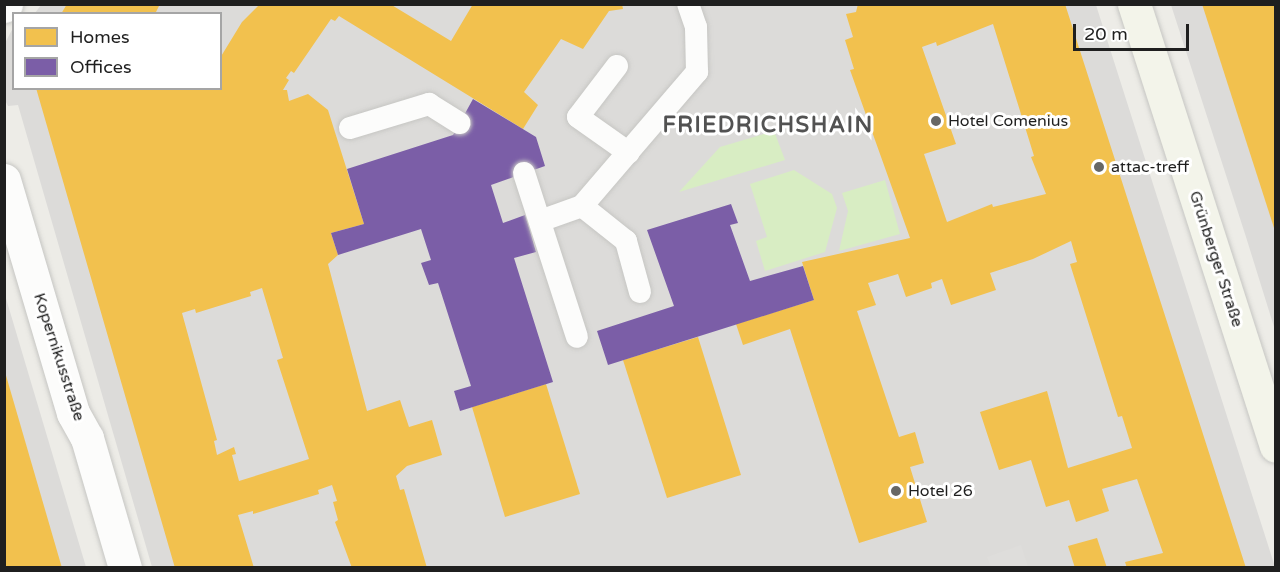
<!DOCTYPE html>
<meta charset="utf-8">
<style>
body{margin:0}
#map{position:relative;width:1280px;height:572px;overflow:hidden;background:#edece7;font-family:"Varela Round",sans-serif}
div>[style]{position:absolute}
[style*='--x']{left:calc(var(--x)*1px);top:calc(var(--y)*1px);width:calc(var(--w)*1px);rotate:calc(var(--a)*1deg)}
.residential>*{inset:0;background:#dcdbd9}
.grass>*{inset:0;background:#d8edc3}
.parking>*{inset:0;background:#dedddb}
.homes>*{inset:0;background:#f2c14e}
.offices>*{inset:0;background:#7b5ea7}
.roads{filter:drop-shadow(0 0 2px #c6c6c3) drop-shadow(0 0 2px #c6c6c3)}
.lane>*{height:22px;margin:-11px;padding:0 11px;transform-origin:11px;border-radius:11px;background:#fcfcfb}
.street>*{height:33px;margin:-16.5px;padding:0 16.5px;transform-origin:16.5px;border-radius:16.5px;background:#fcfcfb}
.secondary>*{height:33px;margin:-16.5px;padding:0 16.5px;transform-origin:16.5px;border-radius:16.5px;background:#f3f4ea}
.dots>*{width:16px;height:16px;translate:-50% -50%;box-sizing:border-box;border:3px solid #fff;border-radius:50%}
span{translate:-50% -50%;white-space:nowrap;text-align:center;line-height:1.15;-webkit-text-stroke:6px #fff;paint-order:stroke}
.poi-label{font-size:16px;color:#1f1f1f}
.left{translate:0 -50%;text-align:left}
.street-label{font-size:16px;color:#1f1f1f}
.district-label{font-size:22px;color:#525252;font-weight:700;letter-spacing:1.5px}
.frame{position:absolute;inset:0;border:6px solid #1f1f1f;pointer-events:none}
.legend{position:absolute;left:12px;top:12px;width:210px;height:78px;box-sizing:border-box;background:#fff;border:2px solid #a5a5a5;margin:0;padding:8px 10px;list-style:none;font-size:18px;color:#1f1f1f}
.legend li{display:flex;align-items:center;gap:12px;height:30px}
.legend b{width:30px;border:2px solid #a5a5a5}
.scale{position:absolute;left:1073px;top:24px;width:116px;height:27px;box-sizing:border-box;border:3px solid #1f1f1f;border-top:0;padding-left:8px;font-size:18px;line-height:21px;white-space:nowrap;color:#1f1f1f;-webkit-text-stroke:4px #fff;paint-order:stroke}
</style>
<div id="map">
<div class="residential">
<i style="clip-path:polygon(41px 5px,1096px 5px,1275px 567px,152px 567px,18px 105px,8px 106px,5px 100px,5px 43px,13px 28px,14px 88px,220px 88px,220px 14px,35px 13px)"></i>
<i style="clip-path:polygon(1171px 5px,1275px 5px,1275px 330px,1246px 237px)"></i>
<i style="clip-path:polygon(5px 295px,86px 567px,5px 567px)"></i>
</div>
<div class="grass">
<i style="clip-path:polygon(774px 131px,785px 160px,679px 192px,720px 147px)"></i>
<i style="clip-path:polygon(794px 170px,832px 194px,837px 208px,825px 252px,765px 271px,756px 241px,767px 237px,750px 184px)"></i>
<i style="clip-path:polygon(885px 180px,900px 234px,839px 251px,848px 211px,842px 193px)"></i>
</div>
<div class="parking">
<i style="clip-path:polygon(1021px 545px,1028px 567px,991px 567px,987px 557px)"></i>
</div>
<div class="homes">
<i style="clip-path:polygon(67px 4px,160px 4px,155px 14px,61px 14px)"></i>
<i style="clip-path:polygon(evenodd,260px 4px,390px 4px,451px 41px,473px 4px,622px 4px,623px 9px,609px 11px,583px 49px,561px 39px,524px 92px,538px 105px,523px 129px,339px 16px,335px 21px,331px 19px,294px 73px,291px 71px,286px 78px,289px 80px,283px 90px,287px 90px,289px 101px,308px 94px,328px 110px,364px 224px,331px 233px,338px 255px,328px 264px,367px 411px,400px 400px,409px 427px,432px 420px,442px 455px,407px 466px,396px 476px,400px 490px,404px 489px,427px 568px,352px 568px,335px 522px,338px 520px,333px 502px,337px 501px,332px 485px,318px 490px,319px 494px,253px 514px,253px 511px,238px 515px,254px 568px,175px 568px,36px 88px,220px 88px,220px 58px,242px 22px,260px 4px,262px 288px,283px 358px,277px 360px,309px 459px,239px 481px,232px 455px,236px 454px,234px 447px,217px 455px,214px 441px,217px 440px,182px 313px,195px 309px,196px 313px,251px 296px,250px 292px,262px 288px)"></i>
<i style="clip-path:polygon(evenodd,858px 4px,1065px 4px,1246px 568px,1127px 568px,1125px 562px,1163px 553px,1137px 479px,1102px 489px,1109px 511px,1076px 522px,1069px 500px,1046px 507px,1031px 460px,999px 470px,980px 412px,1047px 391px,1068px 468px,1132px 448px,1122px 416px,1118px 417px,1070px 264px,1077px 262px,1071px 241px,1033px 259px,990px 273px,996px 290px,951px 305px,942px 279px,931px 283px,932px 288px,906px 297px,898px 274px,868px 283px,876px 305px,857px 311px,899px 437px,915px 432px,924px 463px,910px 467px,927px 522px,859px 543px,790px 329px,743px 345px,736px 324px,814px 300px,802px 262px,910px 238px,850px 70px,854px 69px,845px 40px,853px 37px,846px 14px,856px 12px,858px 4px,993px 24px,1034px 156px,1031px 157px,1046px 194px,993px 207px,992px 204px,947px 222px,924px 154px,956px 144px,922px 47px,936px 42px,937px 46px,993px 24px)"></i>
<i style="clip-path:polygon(1202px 4px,1276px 4px,1276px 231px,1275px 231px)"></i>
<i style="clip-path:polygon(698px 337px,741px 475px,667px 498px,623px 360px)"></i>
<i style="clip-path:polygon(4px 372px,5px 372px,62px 568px,4px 568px)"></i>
<i style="clip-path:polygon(546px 384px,580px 494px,505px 517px,472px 407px)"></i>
<i style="clip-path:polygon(1097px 538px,1107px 568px,1075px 568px,1068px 546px)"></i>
</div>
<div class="offices">
<i style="clip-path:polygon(473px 99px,536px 137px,545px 166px,491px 185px,503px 223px,525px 215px,530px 231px,536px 252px,514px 258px,553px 382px,460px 411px,454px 391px,471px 386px,438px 283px,429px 285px,421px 263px,431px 260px,421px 229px,338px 255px,331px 233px,364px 224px,347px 169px,453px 135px)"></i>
<i style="clip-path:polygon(731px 204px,738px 223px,730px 225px,750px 281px,803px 266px,814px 300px,608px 365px,597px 331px,674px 306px,647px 230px)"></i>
</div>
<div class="roads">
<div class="lane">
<i style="--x:617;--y:66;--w:64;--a:127.4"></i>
<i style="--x:578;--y:117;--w:62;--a:35.2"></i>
<i style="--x:350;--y:128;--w:83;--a:-16.9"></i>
<i style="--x:429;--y:104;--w:36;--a:32"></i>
<i style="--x:524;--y:173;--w:172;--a:72.1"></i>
<i style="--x:540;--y:221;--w:45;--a:-19.7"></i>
<i style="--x:640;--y:292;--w:53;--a:-105.4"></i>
<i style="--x:626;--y:241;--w:56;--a:-141.5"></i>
<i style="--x:582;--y:206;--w:177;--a:-49.4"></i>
<i style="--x:697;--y:72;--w:45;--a:-91.3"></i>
<i style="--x:696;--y:27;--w:24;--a:-109"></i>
</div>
<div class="street">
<i style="--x:4;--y:6;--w:3;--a:-45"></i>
<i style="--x:4;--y:180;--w:243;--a:73.5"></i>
<i style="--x:73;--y:413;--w:29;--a:61"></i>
<i style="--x:87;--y:438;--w:135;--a:73.7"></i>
</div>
<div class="secondary">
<i style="--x:1134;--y:4;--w:464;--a:72.2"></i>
</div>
</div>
<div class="dots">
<i style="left:936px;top:121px;background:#676765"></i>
<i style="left:1099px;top:167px;background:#676765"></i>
<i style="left:896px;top:491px;background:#676765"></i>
</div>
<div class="poi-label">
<span class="left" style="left:948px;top:121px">Hotel Comenius</span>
<span class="left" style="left:1111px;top:167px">attac-treff</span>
<span class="left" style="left:908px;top:491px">Hotel 26</span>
</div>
<div class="street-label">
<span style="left:1216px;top:259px;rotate:72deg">Grünberger Straße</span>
<span style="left:59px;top:357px;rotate:72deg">Kopernikusstraße</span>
</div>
<div class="district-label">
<span style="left:768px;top:126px">FRIEDRICHSHAIN</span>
</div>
<div class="frame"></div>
<ul class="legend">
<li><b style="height:16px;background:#f2c14e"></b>Homes</li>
<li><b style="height:16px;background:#7b5ea7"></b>Offices</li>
</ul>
<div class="scale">20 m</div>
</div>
